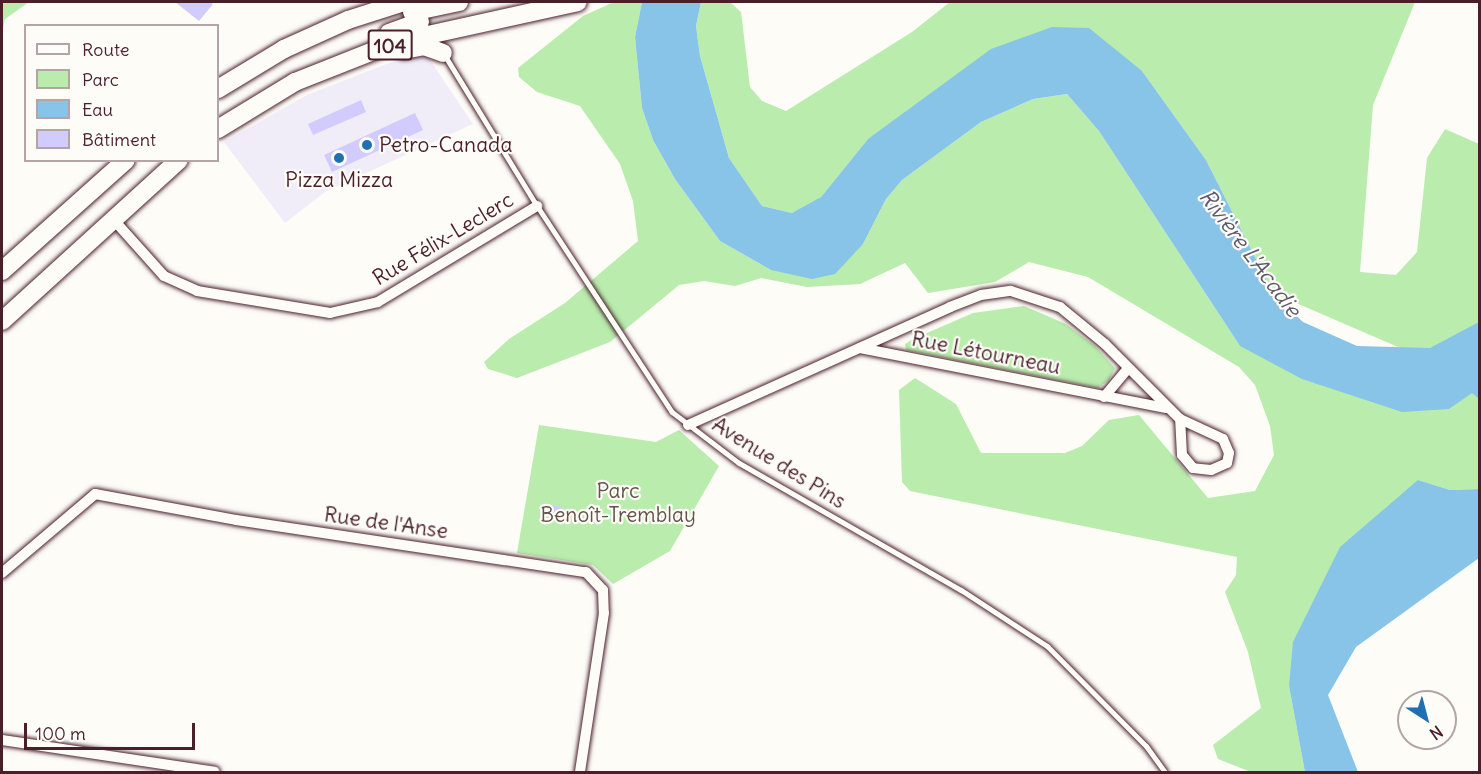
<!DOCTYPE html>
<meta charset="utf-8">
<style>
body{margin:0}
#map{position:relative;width:1481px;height:774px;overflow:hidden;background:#fdfcf7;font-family:Delius,sans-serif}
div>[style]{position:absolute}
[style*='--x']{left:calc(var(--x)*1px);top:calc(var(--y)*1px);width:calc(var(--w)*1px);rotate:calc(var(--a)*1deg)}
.built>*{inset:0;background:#f0edf9}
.green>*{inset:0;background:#b9ecad}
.water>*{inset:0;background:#87c4e7}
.building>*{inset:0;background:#d2cbfe}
.roads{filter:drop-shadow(0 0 2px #4a1f2b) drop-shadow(0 0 2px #4a1f2b)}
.service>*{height:5px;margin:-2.5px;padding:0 2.5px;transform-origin:2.5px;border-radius:2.5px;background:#fdfcf7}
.minor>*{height:10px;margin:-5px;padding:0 5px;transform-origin:5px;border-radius:5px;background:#fdfcf7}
.primary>*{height:18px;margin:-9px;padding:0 9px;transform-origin:9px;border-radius:9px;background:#fdfcf7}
.dots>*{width:16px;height:16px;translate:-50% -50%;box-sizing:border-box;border:3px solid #fdfcf7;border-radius:50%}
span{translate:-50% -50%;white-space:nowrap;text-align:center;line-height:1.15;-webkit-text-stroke:4.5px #fdfcf7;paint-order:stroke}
.shield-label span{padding:2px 4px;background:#fdfcf7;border:2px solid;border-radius:4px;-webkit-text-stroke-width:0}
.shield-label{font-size:20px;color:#4a1f2b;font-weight:700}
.poi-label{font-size:21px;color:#4a1f2b}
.left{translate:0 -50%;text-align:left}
.street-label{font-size:21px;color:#4a1f2b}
.park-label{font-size:21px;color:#66524c}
.water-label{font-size:22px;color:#5f596d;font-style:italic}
.frame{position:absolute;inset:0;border:3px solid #4a1f2b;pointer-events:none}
.legend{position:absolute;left:24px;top:24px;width:195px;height:138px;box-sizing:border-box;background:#fdfcf7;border:2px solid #b5a4a5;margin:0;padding:8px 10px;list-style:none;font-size:18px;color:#4a1f2b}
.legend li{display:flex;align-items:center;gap:12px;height:30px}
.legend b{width:30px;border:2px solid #b5a4a5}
.north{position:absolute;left:1397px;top:690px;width:60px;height:60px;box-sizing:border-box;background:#fdfcf7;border:2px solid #b5a4a5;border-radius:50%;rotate:144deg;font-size:16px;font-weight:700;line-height:24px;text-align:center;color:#4a1f2b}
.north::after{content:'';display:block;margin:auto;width:21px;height:27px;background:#1f6fb2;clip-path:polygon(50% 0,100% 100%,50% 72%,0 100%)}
.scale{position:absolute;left:24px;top:723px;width:171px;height:27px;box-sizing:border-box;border:3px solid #4a1f2b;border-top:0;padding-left:8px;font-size:18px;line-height:21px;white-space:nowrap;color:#4a1f2b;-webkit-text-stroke:4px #fdfcf7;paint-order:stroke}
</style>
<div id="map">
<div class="built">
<i style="clip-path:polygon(407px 56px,428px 57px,473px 124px,325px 192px,285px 223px,224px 142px,307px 95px)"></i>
</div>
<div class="green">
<i style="clip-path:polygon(2px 2px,29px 2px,5px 19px,2px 33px)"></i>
<i style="clip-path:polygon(614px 2px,642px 2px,635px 37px,642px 108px,653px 140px,675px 179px,720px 241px,771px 270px,863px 244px,886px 199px,902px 180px,981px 122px,1033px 99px,1067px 94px,1099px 131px,1240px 346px,1449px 409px,1472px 392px,1479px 399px,1479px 489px,1450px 490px,1418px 480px,1289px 686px,1305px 772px,1251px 772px,1218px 759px,1213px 745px,1261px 708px,1248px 652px,1225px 592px,1236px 575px,1237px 557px,910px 491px,902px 482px,899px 390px,915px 378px,956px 404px,981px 453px,1065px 453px,1082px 446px,1109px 420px,1139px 415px,1208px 498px,1255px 491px,1274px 455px,1270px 426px,1255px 385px,1239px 367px,1088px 277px,1029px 262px,995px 282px,928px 293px,905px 263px,860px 284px,807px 287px,761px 278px,735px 286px,704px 281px,679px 285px,610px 342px,517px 378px,488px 369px,484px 362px,509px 339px,565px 303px,638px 241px,633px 201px,620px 164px,580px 106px,537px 92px,519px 77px,518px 68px,583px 16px)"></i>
<i style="clip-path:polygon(701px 2px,730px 2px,741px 12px,750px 87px,762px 101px,786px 111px,912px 32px,950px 2px,1415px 2px,1373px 105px,1360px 272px,1396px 275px,1417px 252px,1427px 158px,1445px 129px,1479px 144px,1479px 382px,1273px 293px,1206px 160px,1142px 71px,868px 139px,821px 197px,806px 207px,792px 213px,762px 206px,729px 158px,700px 56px,696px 26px)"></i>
<i style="clip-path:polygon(1024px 306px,1066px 324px,1095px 346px,1115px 368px,1109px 380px,1098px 388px,906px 350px,905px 344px,913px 339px,973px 313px)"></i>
<i style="clip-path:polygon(539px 425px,656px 442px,679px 430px,719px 466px,670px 551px,613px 584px,593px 565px,517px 553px)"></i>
</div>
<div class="water">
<i style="clip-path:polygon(642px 2px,701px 2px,696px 26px,700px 56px,729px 158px,762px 206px,792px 213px,821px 197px,868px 139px,991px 49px,1052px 27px,1089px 28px,1142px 71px,1206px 160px,1273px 293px,1303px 322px,1357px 346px,1430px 348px,1479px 322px,1479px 399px,1472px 393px,1449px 409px,1402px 412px,1302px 379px,1240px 346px,1099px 131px,1067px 94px,1033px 99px,981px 122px,902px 180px,886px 199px,863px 244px,835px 274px,812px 279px,771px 270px,720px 241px,675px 179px,653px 140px,642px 108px,635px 37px)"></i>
<i style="clip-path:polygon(1418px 480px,1450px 490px,1479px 489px,1479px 558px,1356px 647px,1328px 695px,1358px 772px,1305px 772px,1289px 686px,1293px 642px,1340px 547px)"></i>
</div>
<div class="building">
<i style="clip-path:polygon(175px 2px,210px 2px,213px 4px,199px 21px)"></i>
<i style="clip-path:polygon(361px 100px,366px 112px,313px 135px,308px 124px)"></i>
<i style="clip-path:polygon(415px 113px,423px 130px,332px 172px,324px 155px)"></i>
<i style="clip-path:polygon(551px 505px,562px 507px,560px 521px,548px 519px)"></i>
</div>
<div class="roads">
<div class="service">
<i style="--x:445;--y:56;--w:176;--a:58.5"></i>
<i style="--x:537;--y:206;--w:246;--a:56.8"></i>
<i style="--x:672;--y:412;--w:84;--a:37.3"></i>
<i style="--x:739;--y:463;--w:256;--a:29.8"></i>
<i style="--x:961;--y:590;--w:103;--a:33.1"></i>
<i style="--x:1047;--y:646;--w:141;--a:45.3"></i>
<i style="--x:1146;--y:746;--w:32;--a:54"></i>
</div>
<div class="minor">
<i style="--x:113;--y:219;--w:76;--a:48.2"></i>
<i style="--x:164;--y:276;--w:36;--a:24"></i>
<i style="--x:197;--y:291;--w:135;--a:9.4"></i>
<i style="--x:330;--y:313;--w:49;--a:-12.9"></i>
<i style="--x:378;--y:302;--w:186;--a:-31.1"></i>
<i style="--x:860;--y:348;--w:312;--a:11.1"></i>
<i style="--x:1104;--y:397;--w:35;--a:-50"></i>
<i style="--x:688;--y:425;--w:287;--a:-24.2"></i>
<i style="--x:950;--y:307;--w:33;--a:-21"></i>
<i style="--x:981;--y:295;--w:30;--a:-8"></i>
<i style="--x:1011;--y:291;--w:52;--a:18.1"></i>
<i style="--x:1060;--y:307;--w:58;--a:39.4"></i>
<i style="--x:1105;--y:344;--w:106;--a:45"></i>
<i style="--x:1180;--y:419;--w:47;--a:24.9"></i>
<i style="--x:1223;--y:439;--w:15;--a:67"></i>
<i style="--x:1229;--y:453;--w:10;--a:101"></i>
<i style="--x:1227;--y:463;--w:17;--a:156"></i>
<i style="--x:1211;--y:470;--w:18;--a:-174"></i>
<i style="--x:1193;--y:468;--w:17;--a:-130"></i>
<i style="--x:1182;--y:455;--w:36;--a:-93"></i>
<i style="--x:2;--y:573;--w:122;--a:-40.3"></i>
<i style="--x:95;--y:494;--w:143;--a:10.4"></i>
<i style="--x:236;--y:520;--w:354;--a:8.5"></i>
<i style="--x:586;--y:572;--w:25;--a:47"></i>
<i style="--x:603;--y:590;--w:23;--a:88"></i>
<i style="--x:604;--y:613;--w:161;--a:98.6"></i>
<i style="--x:2;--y:740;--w:215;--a:8.5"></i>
</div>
<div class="primary">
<i style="--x:412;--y:12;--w:48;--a:-12"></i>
<i style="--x:389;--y:33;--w:33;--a:-20"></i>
<i style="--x:404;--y:50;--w:20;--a:-11"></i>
<i style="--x:424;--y:46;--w:20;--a:20"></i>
<i style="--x:218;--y:89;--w:77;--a:-31.2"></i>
<i style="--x:284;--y:49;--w:70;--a:-24.4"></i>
<i style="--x:348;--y:20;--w:59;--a:-17.8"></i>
<i style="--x:218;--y:129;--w:90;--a:-31.4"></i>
<i style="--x:295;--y:82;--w:109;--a:-21.6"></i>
<i style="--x:396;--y:42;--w:186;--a:-12.4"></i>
<i style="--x:2;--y:271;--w:166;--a:-41.8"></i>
<i style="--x:2;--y:321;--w:239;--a:-42.3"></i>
</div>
</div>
<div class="dots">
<i style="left:367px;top:145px;background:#1f6fb2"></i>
<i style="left:339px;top:158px;background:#1f6fb2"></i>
</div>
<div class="shield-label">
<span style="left:390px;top:45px">104</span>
</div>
<div class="poi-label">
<span class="left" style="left:379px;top:145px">Petro-Canada</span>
<span style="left:339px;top:180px">Pizza Mizza</span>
</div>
<div class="street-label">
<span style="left:443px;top:239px;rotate:-31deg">Rue Félix-Leclerc</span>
<span style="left:986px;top:353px;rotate:11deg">Rue Létourneau</span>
<span style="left:779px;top:463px;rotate:32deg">Avenue des Pins</span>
<span style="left:386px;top:523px;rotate:8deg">Rue de l'Anse</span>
</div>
<div class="park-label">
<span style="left:618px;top:503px">Parc<br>Benoît-Tremblay</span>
</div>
<div class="water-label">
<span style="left:1250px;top:253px;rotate:53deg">Rivière L'Acadie</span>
</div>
<div class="frame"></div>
<ul class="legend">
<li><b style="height:8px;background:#fdfcf7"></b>Route</li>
<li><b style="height:16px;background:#b9ecad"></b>Parc</li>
<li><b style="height:16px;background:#87c4e7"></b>Eau</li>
<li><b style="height:16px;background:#d2cbfe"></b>Bâtiment</li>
</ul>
<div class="north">N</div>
<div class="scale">100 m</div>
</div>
